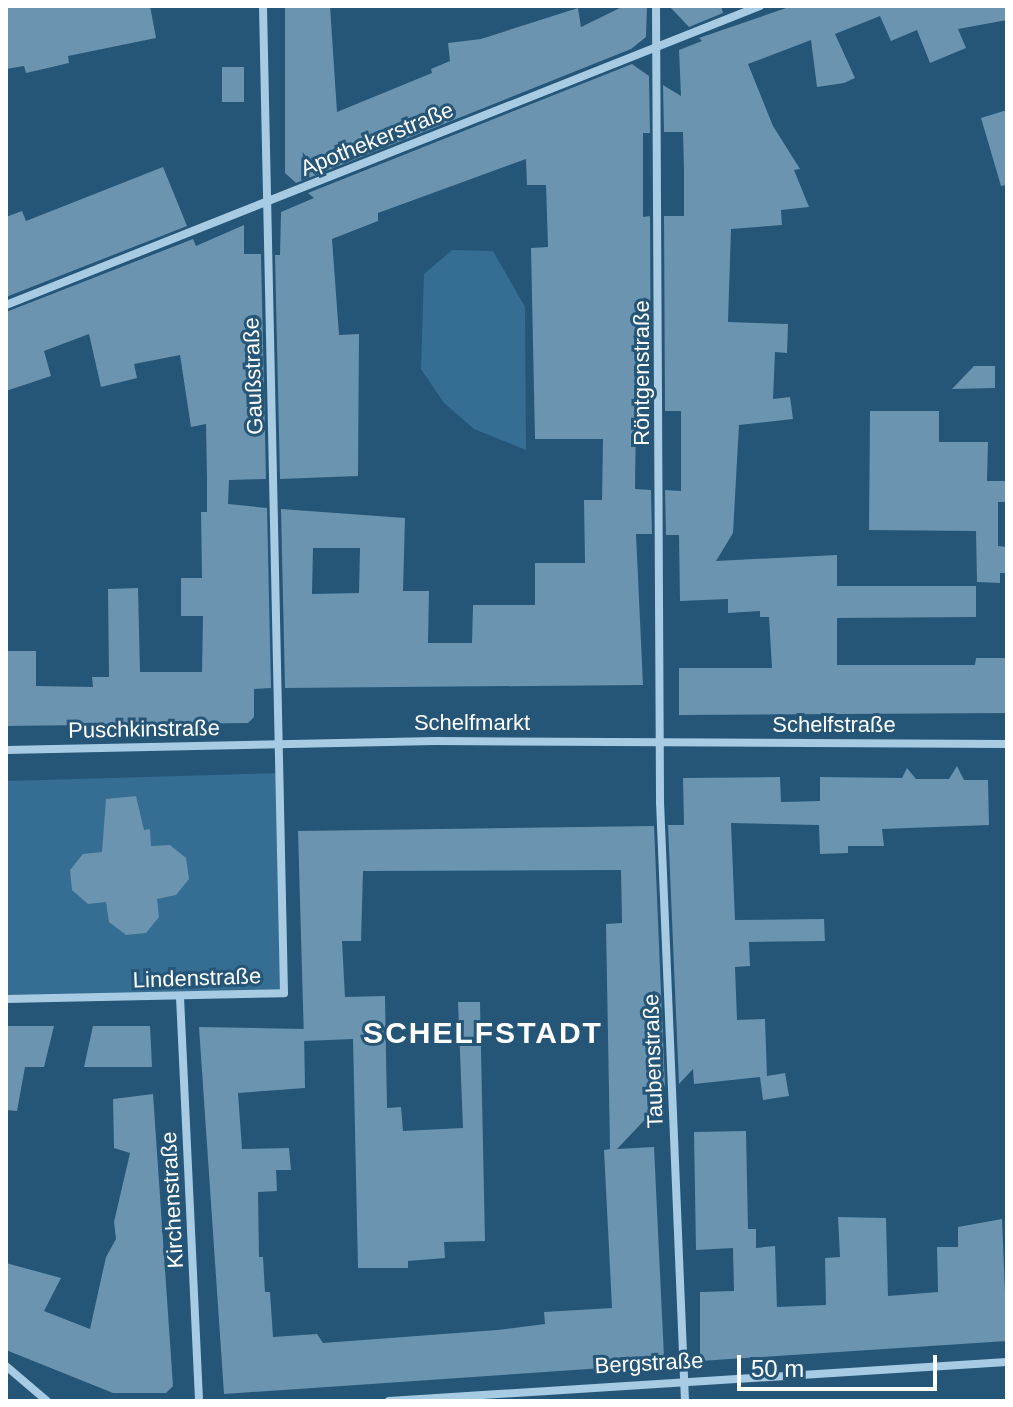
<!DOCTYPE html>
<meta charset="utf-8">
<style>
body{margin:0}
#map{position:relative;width:1013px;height:1407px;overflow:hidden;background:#255577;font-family:Helvetica,sans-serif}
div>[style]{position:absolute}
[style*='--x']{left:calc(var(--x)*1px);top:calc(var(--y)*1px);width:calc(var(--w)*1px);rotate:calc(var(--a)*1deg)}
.green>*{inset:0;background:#356e92}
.building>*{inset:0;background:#6a94b0}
.street>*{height:8px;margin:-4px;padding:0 4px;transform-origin:4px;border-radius:4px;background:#a6cbe3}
span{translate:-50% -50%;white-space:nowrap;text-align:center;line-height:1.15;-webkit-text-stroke:6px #255577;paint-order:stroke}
.street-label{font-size:22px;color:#fff}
.district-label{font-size:30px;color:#fff;font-weight:700;letter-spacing:2px}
.frame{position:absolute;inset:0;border:8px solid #fff;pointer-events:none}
.scale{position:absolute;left:737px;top:1355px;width:200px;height:36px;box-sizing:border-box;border:4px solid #fff;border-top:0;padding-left:10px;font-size:24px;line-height:28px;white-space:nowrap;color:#fff;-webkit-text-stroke:6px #255577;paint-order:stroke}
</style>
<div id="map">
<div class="green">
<i style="clip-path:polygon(452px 250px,493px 251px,525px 307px,526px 450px,474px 429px,444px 403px,421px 369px,424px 274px)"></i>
<i style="clip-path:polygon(282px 773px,284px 993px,6px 999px,6px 781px)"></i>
</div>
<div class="building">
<i style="clip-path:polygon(6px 6px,150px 6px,156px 38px,68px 56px,69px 63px,26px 73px,24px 66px,6px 69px)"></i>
<i style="clip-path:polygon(285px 6px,330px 6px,337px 112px,432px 73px,431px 69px,450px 61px,448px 43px,481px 39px,578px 8px,581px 27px,624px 6px,647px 6px,646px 37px,631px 49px,296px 183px,285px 173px)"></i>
<i style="clip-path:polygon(669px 6px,721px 6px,723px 13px,689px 27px)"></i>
<i style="clip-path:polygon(792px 6px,1007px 6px,1007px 20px,958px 29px,966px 48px,930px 63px,917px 30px,891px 41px,880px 16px,835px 34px,855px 78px,844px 83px,817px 87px,811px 40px,748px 64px,773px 126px,800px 169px,794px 170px,809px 207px,781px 210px,782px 225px,731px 229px,728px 322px,788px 324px,787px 353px,775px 352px,773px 399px,790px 397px,793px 419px,739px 425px,733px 533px,716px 561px,837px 555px,837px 586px,976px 586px,976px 617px,837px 618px,837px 665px,975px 665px,976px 658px,1007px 658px,1007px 713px,679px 715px,679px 668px,772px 668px,769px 617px,760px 617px,760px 611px,728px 613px,728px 599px,680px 601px,679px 535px,666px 535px,665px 490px,681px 491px,681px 411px,665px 411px,664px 216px,684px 216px,684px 170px,683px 132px,664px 132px,663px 85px,681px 96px,679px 50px,702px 41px,699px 38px)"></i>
<i style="clip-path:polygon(evenodd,632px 64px,649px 76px,650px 133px,643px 133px,643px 217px,650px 216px,651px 411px,636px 411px,635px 489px,651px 490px,652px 534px,636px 534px,643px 685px,285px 688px,281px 509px,405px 518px,403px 591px,429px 591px,428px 643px,472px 643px,473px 605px,535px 605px,535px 563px,585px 563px,584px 500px,602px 500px,603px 439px,535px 439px,531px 248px,548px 247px,546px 185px,527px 185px,526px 159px,378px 213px,378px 221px,332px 239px,339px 335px,359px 334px,358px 476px,280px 479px,275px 255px,280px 255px,281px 212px,314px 198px,308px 193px,632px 64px,313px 548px,360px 548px,359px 593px,312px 594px,313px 548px)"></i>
<i style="clip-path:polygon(222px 67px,244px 67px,244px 102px,222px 102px)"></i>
<i style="clip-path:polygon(1007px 110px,1007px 185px,1001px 186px,981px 118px)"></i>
<i style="clip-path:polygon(163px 167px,187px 226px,6px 297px,6px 217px,22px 211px,26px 221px)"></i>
<i style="clip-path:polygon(244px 225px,244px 254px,261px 254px,266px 479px,229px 480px,228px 504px,267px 508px,271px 688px,254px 689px,254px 717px,248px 723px,6px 726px,6px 651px,36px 651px,36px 686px,93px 687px,92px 677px,109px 677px,108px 589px,138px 588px,140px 672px,202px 672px,203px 616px,181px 616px,181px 578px,202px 578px,201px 512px,207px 512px,207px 479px,206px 424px,191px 427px,180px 355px,134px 364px,137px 378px,101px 387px,89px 334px,44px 351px,51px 376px,6px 391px,6px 312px,193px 239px,196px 246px)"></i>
<i style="clip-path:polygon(974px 366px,995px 366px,995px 388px,952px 389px)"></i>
<i style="clip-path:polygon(870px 411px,939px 411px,939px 442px,988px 442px,987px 481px,1007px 481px,1007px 502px,998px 502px,998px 546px,1007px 547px,1007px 573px,1000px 573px,1000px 583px,977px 582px,976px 531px,869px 530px)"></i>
<i style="clip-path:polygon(957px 766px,964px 780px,988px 780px,989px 825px,882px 829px,884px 846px,848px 846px,848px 853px,820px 854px,819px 825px,731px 823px,735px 920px,824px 919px,825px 941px,749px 942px,750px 966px,735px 967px,737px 1020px,765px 1019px,767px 1076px,785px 1073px,789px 1096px,763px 1100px,760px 1077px,694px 1084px,693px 1069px,679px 1084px,668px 825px,684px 825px,683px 778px,780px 777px,781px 802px,820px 801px,820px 777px,902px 778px,907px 768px,916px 779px,949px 779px)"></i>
<i style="clip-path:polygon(136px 796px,144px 830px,150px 829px,151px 846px,170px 845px,186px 858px,189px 879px,176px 895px,157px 899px,159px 917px,146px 933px,126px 935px,109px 922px,106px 902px,88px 904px,72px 890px,70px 870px,83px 854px,102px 852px,106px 799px)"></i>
<i style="clip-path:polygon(654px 826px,665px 1086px,655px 1088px,656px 1108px,617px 1149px,654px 1147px,664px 1357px,658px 1363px,618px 1367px,224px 1394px,199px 1027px,304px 1029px,305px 1088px,238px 1093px,242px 1149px,289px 1148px,291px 1170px,276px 1170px,277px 1191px,258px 1192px,259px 1257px,263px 1257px,265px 1292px,270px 1292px,273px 1337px,317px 1334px,323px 1343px,497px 1330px,545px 1324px,544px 1312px,612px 1308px,604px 1150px,610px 1149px,606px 924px,622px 923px,621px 870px,363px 871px,361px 941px,342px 941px,345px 997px,385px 996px,387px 1108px,401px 1107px,403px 1131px,463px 1128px,458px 1002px,480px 1002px,485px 1241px,444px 1242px,445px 1258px,408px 1261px,408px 1268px,358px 1268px,353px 1039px,304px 1041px,298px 831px)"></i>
<i style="clip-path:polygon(6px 1026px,54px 1026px,44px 1067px,25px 1067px,17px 1111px,6px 1110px)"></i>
<i style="clip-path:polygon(93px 1026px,150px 1026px,152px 1067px,84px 1067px)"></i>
<i style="clip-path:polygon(153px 1094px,173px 1386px,166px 1393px,113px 1393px,6px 1350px,6px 1263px,61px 1278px,44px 1311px,90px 1329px,106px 1257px,116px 1239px,114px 1222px,130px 1153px,114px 1148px,113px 1099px)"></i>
<i style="clip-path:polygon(746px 1131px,748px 1229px,756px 1229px,756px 1248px,775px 1246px,777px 1307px,826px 1305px,825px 1258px,840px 1257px,838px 1217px,886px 1218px,888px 1296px,938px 1292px,937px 1247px,958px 1247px,958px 1227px,1002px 1219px,1007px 1341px,700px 1361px,700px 1292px,734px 1291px,733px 1248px,696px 1250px,694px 1132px)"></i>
</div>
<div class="street">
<i style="--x:656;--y:6;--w:796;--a:89.71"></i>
<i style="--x:660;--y:802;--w:600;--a:87.61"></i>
<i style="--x:6;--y:305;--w:811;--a:-21.63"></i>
<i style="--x:6;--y:750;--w:430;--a:-1.2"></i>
<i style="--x:436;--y:741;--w:571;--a:0.3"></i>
<i style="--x:180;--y:997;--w:404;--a:87.3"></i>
<i style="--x:6;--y:999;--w:278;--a:-1.2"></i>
<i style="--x:284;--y:993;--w:987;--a:-91.22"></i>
<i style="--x:6;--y:1366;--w:54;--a:40.5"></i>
<i style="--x:389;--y:1401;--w:619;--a:-3.61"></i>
</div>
<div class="street-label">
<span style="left:377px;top:139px;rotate:-22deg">Apothekerstraße</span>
<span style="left:642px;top:373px;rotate:-90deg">Röntgenstraße</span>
<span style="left:253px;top:376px;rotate:-92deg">Gaußstraße</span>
<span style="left:472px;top:723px">Schelfmarkt</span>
<span style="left:834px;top:725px">Schelfstraße</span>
<span style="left:144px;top:729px;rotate:-1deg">Puschkinstraße</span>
<span style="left:197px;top:978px;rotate:-2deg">Lindenstraße</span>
<span style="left:653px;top:1061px;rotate:-92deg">Taubenstraße</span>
<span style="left:172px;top:1200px;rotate:-93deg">Kirchenstraße</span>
<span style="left:649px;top:1363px;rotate:-3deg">Bergstraße</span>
</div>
<div class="district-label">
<span style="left:483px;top:1033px">SCHELFSTADT</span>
</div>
<div class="frame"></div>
<div class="scale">50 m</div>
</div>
